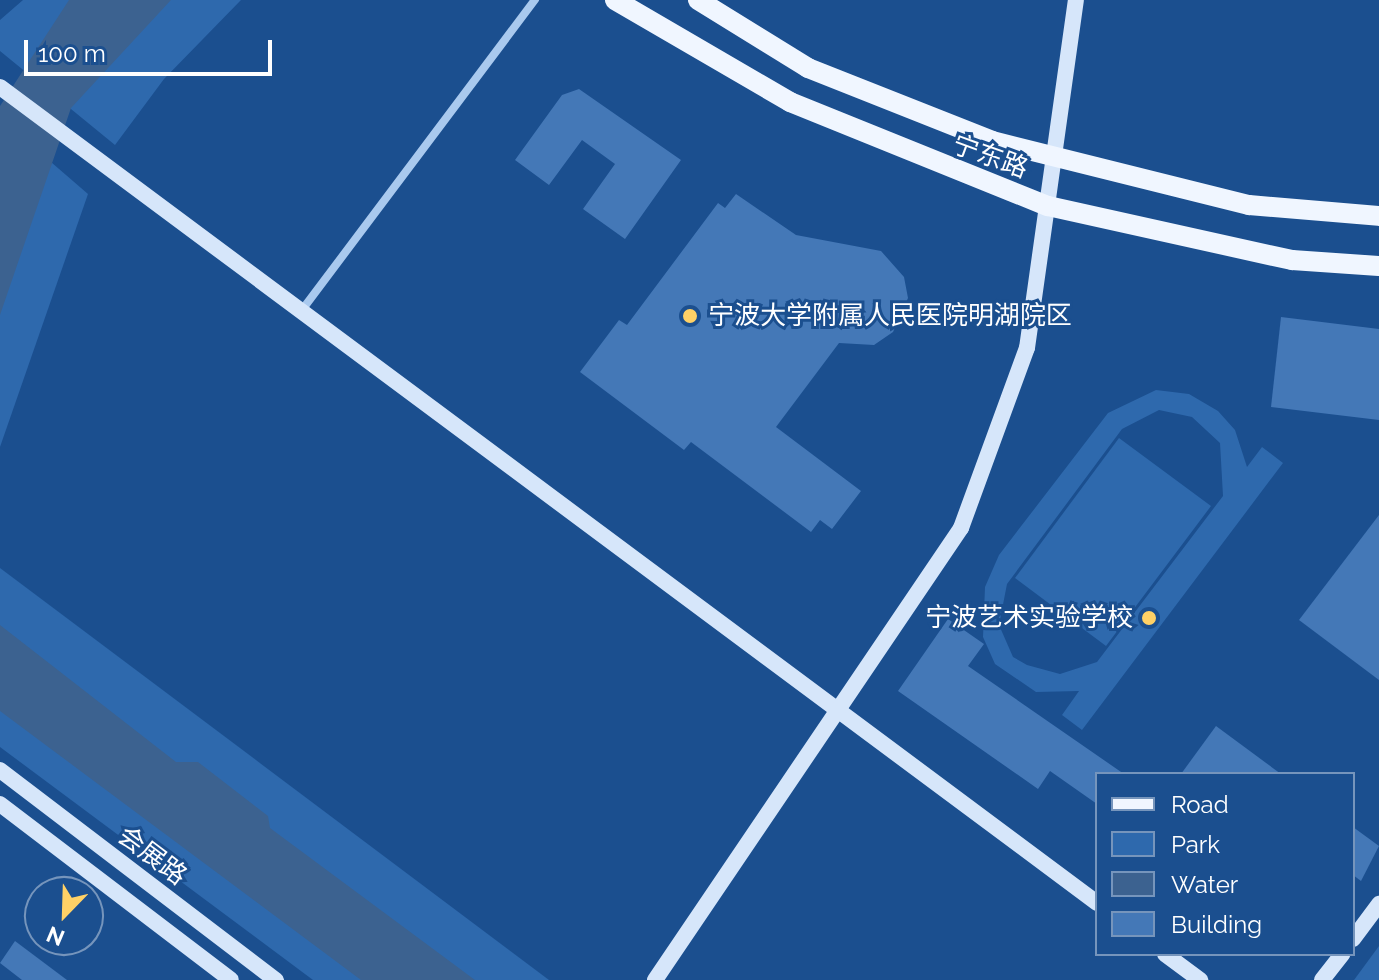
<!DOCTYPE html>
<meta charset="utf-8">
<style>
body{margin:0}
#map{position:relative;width:1379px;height:980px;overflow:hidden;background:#1b4f8f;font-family:Raleway,"Noto Sans SC",sans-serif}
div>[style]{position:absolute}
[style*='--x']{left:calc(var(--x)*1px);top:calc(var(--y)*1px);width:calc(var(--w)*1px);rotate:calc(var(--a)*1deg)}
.green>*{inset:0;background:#2e69ad}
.water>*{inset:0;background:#3c6290}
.building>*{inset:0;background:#4478b7}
.street>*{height:8px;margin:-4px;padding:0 4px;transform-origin:4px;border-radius:4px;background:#a9c9ee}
.secondary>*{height:16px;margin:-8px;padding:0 8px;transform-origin:8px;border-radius:8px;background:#d6e6fa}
.primary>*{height:20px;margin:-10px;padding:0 10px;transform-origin:10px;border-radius:10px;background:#f0f6ff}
.dots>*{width:22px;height:22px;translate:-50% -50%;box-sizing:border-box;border:4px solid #1b4f8f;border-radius:50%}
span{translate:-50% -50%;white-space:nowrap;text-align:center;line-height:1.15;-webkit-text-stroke:6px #1b4f8f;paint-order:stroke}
.street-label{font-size:26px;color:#fff}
.poi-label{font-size:26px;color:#fff}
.left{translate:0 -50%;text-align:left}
.right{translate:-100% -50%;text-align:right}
.legend{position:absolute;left:1095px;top:772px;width:260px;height:184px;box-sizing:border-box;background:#1b4f8f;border:2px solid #7695bc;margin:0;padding:10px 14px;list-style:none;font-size:24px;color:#fff}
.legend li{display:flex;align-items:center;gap:16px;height:40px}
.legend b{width:40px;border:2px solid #7695bc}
.north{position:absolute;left:24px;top:876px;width:80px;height:80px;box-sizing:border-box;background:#1b4f8f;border:2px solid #7695bc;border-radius:50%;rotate:203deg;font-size:22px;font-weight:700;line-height:32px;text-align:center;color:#fff}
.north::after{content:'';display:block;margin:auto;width:28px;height:36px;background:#ffd166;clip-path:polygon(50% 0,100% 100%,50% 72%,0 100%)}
.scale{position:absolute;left:24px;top:40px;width:248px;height:36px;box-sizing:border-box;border:4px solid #fff;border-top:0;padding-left:10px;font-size:24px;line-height:28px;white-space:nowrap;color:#fff;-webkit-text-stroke:6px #1b4f8f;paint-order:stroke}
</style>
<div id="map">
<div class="green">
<i style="clip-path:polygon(23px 0,241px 0,164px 79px,115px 145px,0 51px,0 20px)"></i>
<i style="clip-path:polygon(0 118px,88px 194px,0 447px)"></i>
<i style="clip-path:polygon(evenodd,1156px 390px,1189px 394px,1218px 411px,1235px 430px,1247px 467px,1262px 447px,1283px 463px,1082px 730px,1062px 715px,1079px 691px,1036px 692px,995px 664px,983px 637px,985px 587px,999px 555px,1108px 413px,1156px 390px,1159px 410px,1192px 417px,1220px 443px,1223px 496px,1097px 662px,1060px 674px,1027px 665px,1013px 657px,999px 625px,1007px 584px,1122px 429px,1159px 410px)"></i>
<i style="clip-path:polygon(1119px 438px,1211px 506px,1106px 646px,1015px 578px)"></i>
<i style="clip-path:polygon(0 568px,549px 980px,313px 980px,0 747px)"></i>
<i style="clip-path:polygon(1379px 946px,1379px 980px,1354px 980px)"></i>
</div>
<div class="water">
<i style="clip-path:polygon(69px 0,171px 0,71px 108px,0 315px,0 106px)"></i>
<i style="clip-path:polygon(0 625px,176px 762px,198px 762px,268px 816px,270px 828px,475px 980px,361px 980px,0 711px)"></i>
</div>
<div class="building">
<i style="clip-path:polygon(579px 89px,681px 160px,625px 239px,583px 209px,615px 164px,582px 140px,549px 185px,515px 160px,562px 95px)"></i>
<i style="clip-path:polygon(736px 194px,796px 235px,881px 251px,904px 277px,908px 298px,893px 332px,874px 345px,839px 343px,776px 427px,861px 491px,832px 529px,820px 520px,811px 532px,691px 442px,684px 450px,580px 372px,619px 320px,627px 325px,718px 203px,725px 208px)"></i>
<i style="clip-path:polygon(1281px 317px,1379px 329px,1379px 420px,1271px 407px)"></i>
<i style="clip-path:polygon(1379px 515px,1379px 680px,1299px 620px)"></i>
<i style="clip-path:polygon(948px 619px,984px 644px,968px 666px,1124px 774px,1097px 774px,1097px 804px,1050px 771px,1038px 789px,898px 691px)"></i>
<i style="clip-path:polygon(1216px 726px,1281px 774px,1181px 774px)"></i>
<i style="clip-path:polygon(1353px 827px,1379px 846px,1361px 881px,1353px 875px)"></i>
<i style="clip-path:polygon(15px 941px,67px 980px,22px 980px,0 963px)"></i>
</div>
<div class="street">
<i style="--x:302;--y:310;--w:388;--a:-53.1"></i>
</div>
<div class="secondary">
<i style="--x:0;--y:87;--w:1367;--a:36.64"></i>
<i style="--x:0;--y:770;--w:347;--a:37.3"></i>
<i style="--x:0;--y:804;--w:290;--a:37.3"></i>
<i style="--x:1353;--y:939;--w:44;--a:-53.4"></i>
<i style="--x:1165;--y:954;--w:44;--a:36.6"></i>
<i style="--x:655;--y:980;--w:546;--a:-55.9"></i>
<i style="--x:961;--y:528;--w:192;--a:-69.9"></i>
<i style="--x:1027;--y:348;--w:351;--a:-82"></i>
<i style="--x:1322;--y:980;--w:33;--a:-52"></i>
</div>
<div class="primary">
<i style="--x:615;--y:0;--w:203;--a:30.2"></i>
<i style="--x:790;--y:102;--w:278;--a:22"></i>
<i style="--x:1048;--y:206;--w:250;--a:12.5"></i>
<i style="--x:1292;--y:260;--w:87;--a:3.9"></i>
<i style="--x:698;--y:0;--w:129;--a:31.7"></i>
<i style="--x:808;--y:68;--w:198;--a:21.6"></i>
<i style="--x:992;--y:141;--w:265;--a:14"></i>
<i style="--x:1249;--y:205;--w:130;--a:4.8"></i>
</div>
<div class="dots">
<i style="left:690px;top:316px;background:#ffd166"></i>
<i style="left:1149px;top:618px;background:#ffd166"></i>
</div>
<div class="street-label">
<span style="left:990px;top:157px;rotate:20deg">宁东路</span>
<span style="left:152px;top:856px;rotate:37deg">会展路</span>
</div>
<div class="poi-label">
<span class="left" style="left:708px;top:316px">宁波大学附属人民医院明湖院区</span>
<span class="right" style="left:1133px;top:618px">宁波艺术实验学校</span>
</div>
<ul class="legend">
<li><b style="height:10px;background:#f0f6ff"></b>Road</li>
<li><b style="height:22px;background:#2e69ad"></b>Park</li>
<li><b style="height:22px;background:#3c6290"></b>Water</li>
<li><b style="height:22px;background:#4478b7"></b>Building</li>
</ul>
<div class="north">N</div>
<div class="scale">100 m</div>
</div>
